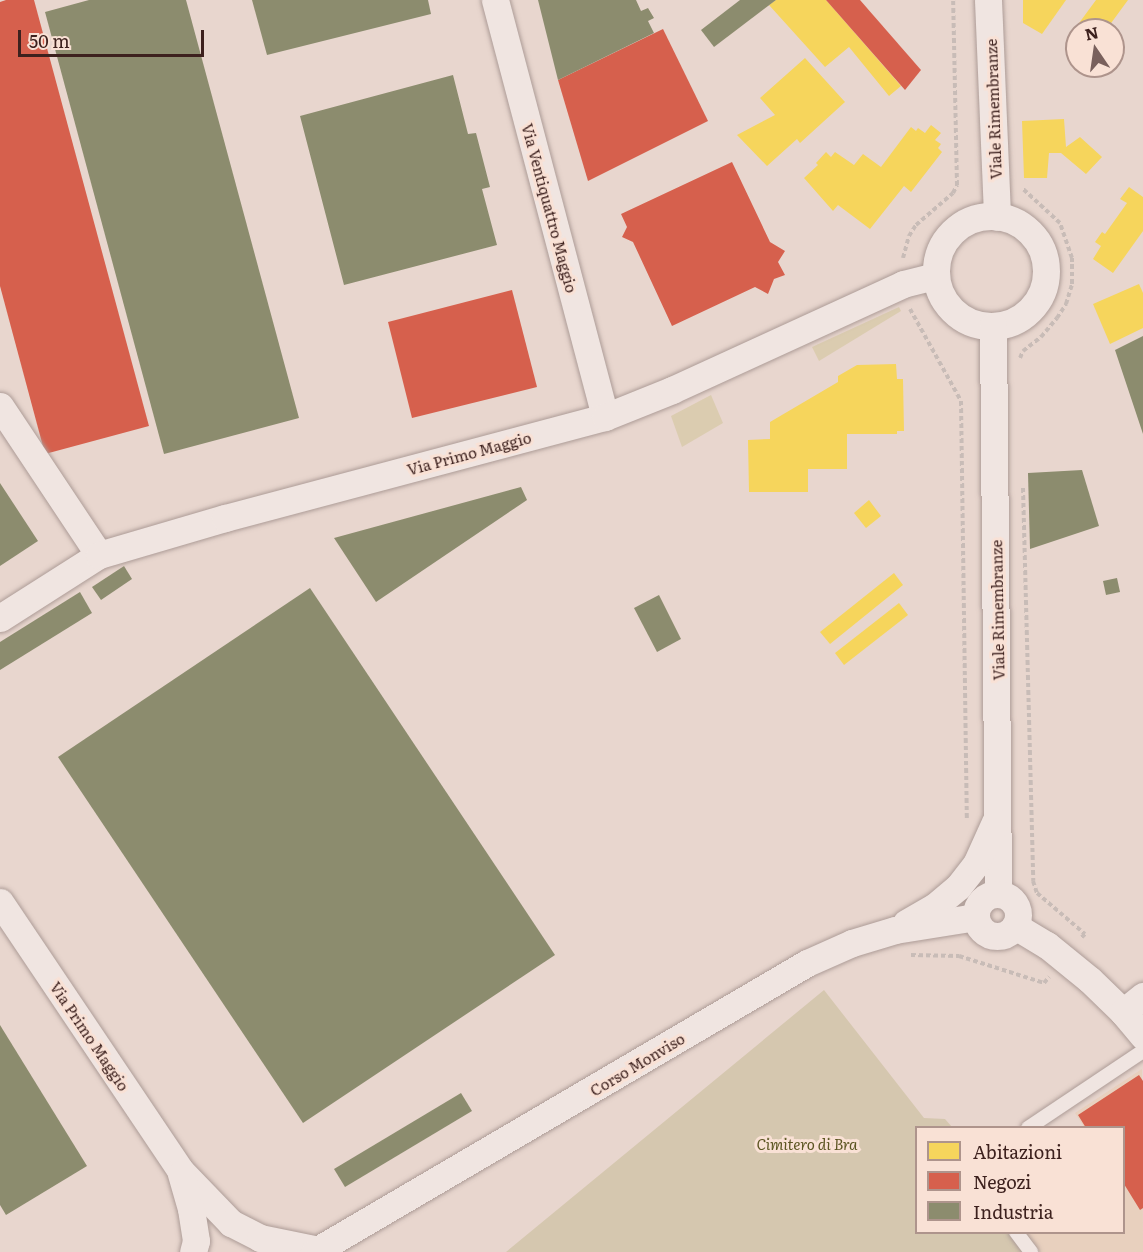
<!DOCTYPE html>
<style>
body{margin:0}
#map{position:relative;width:1143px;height:1252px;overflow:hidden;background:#e8d6ce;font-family:Literata,serif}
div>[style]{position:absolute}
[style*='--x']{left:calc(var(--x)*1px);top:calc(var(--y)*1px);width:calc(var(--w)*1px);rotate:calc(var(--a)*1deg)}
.farmland>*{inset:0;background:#e8d0be}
.green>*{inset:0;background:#dbccb0}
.cemetery>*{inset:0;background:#d5c7af}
.homes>*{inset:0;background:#f6d55c}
.shops>*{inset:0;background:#d6604d}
.industry>*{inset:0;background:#8c8c6e}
.path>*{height:4px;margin-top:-2px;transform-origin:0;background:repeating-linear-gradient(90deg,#c8bcb7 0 4.5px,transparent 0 7.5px)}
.roads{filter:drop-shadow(0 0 2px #ad9c97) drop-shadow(0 0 2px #ad9c97)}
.service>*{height:14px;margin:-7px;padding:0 7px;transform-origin:7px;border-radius:7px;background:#f0e5e1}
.minor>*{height:27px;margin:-13.5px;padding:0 13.5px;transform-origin:13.5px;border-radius:13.5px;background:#f0e5e1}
.minor>.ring{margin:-13.5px;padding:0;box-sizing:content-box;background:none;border:27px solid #f0e5e1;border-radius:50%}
span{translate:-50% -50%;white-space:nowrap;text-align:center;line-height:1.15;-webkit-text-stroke:6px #f9e1d5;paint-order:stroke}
.street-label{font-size:15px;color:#3d211e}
.park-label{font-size:15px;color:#5c5522;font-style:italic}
.legend{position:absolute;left:915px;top:1126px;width:210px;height:108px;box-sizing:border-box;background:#f9e1d5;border:2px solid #ae948c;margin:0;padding:8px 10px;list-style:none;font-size:18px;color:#3d211e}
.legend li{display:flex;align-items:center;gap:12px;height:30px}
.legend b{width:30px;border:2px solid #ae948c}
.north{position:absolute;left:1065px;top:18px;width:60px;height:60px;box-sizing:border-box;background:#f9e1d5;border:2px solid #ae948c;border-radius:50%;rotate:347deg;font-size:16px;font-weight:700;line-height:24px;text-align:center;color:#3d211e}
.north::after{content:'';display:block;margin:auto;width:21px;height:27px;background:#79605c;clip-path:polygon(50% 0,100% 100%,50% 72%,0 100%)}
.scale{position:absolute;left:18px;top:30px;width:186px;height:27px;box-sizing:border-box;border:3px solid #3d211e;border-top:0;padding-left:8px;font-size:18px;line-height:21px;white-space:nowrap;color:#3d211e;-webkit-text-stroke:4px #f9e1d5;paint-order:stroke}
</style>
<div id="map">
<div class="farmland">
<i style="clip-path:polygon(1142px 1069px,1143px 1252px,1040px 1252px,1025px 1233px,1124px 1232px,1124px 1128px,1084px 1127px,1075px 1113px)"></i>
</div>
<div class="green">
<i style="clip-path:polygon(899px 307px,901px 311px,819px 361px,812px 347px)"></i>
<i style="clip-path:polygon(711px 395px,723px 423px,682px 447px,671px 416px)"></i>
</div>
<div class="cemetery">
<i style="clip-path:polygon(824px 990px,924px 1118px,945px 1119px,952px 1127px,916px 1128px,916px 1232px,1008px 1233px,1022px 1252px,506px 1252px)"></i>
</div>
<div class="homes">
<i style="clip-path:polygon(776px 0,826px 0,901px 86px,889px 96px,849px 47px,825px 67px,769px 5px)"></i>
<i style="clip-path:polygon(1023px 0,1066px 0,1042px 34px,1023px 23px)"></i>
<i style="clip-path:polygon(1096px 0,1128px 0,1106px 30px,1077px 30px,1077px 38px,1071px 34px)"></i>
<i style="clip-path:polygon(805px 58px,845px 102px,800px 143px,797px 139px,767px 166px,737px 135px,775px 115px,760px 98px)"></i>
<i style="clip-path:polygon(1064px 119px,1066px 147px,1080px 137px,1102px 157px,1086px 174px,1061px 153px,1049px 153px,1047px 178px,1024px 178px,1022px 121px)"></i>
<i style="clip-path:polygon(931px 125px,941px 133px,935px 140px,941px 144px,938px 148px,942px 152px,911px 192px,904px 186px,870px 229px,838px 205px,833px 211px,804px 178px,818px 165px,816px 163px,826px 152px,831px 157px,835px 152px,854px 165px,863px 154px,881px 167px,911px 127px,916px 131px,918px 128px,925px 133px)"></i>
<i style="clip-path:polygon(1129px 187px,1143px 197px,1143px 231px,1113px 273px,1093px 259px,1101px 246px,1095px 242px,1102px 232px,1105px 234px,1127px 203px,1120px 199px)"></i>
<i style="clip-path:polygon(1139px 284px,1143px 293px,1143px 328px,1110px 344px,1093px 304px)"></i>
<i style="clip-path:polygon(896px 364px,897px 379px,903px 379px,904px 431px,897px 431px,897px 434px,847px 434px,847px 469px,808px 469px,808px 492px,749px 492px,748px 440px,770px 439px,770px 422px,838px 382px,838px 376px,857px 365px)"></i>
<i style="clip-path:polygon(869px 500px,881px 516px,866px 528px,854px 513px)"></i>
<i style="clip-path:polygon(894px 573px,903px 585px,830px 644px,820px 632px)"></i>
<i style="clip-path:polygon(899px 603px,908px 615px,844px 665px,835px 653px)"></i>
</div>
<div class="shops">
<i style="clip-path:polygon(6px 0,34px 0,149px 426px,45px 454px,0 286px,0 2px)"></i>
<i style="clip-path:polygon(826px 0,860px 0,921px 70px,905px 90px)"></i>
<i style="clip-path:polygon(663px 29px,708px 121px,588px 181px,558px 80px)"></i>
<i style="clip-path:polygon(732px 162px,770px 242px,785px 251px,778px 262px,785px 275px,774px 279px,768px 294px,755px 287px,672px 326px,633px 242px,622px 237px,627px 227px,621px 214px)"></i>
<i style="clip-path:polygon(512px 290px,537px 387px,412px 418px,388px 322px)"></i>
<i style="clip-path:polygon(1139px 1075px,1143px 1081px,1143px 1208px,1140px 1210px,1124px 1184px,1124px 1128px,1086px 1128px,1078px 1115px)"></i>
</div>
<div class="industry">
<i style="clip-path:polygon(89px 0,186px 0,299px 418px,164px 454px,45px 12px)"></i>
<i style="clip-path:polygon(252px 0,428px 0,431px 14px,267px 55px)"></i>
<i style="clip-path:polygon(538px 0,636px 0,641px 11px,648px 8px,654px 18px,648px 21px,654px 33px,558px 80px)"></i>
<i style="clip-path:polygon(740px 0,776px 0,714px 47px,701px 30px)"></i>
<i style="clip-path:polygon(453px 75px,468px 134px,476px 133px,490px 187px,482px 189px,497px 245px,344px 285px,300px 116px)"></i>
<i style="clip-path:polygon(1143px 336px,1143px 434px,1115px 350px)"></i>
<i style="clip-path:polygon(1082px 470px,1099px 526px,1030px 549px,1028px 473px)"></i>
<i style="clip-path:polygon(0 483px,38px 541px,0 566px)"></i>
<i style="clip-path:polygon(521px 487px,527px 500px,376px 602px,334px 538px)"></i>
<i style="clip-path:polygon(124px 566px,132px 579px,101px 600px,92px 587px)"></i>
<i style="clip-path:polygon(1117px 578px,1120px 592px,1106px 595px,1103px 581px)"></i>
<i style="clip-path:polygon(310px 588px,555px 955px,303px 1123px,58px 757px)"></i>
<i style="clip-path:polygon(80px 592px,92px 613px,0 670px,0 642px)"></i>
<i style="clip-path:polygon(659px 595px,681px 639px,657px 652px,634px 608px)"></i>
<i style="clip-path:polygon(0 1025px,87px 1166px,6px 1215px,0 1205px)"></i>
<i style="clip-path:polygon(461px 1093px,472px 1111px,345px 1187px,334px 1169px)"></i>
</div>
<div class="path">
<i style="--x:903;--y:258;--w:23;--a:-75"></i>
<i style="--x:909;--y:236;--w:13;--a:-58"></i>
<i style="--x:916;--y:225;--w:49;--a:-40.9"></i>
<i style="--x:953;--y:193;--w:9;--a:-63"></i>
<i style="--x:957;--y:185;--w:185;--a:-91.2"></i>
<i style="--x:910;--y:309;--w:105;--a:61"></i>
<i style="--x:961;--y:401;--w:418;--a:89.2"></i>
<i style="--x:1020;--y:358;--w:8;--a:-67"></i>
<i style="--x:1023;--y:351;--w:23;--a:-38"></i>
<i style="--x:1041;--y:337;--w:25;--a:-50"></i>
<i style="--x:1057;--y:318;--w:17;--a:-57"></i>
<i style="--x:1066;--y:304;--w:21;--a:-73"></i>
<i style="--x:1072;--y:284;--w:26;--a:-90"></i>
<i style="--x:1072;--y:258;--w:37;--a:-109"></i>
<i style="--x:1060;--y:223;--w:52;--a:-137.4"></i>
<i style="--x:1023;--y:488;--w:393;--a:88.5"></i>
<i style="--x:1033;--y:881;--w:13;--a:72"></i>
<i style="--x:1037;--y:893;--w:63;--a:40.5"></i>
<i style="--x:1085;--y:934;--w:7;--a:135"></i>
<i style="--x:911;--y:955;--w:48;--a:1.2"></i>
<i style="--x:959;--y:956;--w:89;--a:17.6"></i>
<i style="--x:1044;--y:983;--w:8;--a:-50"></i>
</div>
<div class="roads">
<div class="service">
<i style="--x:1028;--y:1128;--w:138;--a:-33.8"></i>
<i style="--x:1016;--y:1232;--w:25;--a:53"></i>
</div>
<div class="minor">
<i style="--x:495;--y:0;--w:431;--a:75.2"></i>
<i style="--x:988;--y:0;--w:217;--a:87.6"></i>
<i class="ring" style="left:936px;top:216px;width:83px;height:83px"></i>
<i style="--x:993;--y:326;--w:567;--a:89.49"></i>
<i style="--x:0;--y:406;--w:179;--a:56.4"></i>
<i style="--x:0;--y:618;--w:117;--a:-32.5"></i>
<i style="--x:99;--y:555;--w:131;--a:-16.4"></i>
<i style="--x:225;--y:518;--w:393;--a:-14.9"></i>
<i style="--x:605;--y:417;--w:72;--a:-21.9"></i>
<i style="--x:672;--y:390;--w:254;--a:-24.6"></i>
<i style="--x:903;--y:284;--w:34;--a:-14"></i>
<i class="ring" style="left:976px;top:894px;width:15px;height:15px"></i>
<i style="--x:0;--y:902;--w:323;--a:56.1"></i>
<i style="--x:180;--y:1170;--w:74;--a:46.1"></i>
<i style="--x:231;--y:1223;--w:33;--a:27"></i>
<i style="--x:260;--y:1238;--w:60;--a:11.5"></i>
<i style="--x:906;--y:923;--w:32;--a:-30"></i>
<i style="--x:934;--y:907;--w:31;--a:-40"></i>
<i style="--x:958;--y:887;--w:29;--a:-52"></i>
<i style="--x:976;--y:864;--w:46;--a:-65.7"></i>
<i style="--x:1015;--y:926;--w:37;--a:31"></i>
<i style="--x:1047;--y:945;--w:55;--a:39.1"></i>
<i style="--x:1090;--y:980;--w:46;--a:44.1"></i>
<i style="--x:1123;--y:1012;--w:31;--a:50"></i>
<i style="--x:1123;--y:1012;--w:26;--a:-39"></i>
<i style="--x:181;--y:1174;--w:36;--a:74"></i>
<i style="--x:191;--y:1209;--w:32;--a:81"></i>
<i style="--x:196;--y:1241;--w:11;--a:105"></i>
<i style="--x:314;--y:1252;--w:571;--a:-30.38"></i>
<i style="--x:807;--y:963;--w:49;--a:-24"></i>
<i style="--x:852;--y:943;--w:45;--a:-16.8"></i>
<i style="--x:895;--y:930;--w:81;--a:-9.2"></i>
</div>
</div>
<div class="street-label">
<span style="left:993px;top:109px;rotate:-92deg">Viale Rimembranze</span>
<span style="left:550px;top:208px;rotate:75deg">Via Ventiquattro Maggio</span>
<span style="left:469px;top:453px;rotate:-15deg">Via Primo Maggio</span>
<span style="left:997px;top:610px;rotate:-91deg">Viale Rimembranze</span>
<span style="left:90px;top:1036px;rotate:56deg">Via Primo Maggio</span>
<span style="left:637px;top:1064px;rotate:-31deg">Corso Monviso</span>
</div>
<div class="park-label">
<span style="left:807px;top:1144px">Cimitero di Bra</span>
</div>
<ul class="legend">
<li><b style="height:16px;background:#f6d55c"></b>Abitazioni</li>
<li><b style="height:16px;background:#d6604d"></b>Negozi</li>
<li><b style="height:16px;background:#8c8c6e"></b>Industria</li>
</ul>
<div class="north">N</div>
<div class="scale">50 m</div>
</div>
